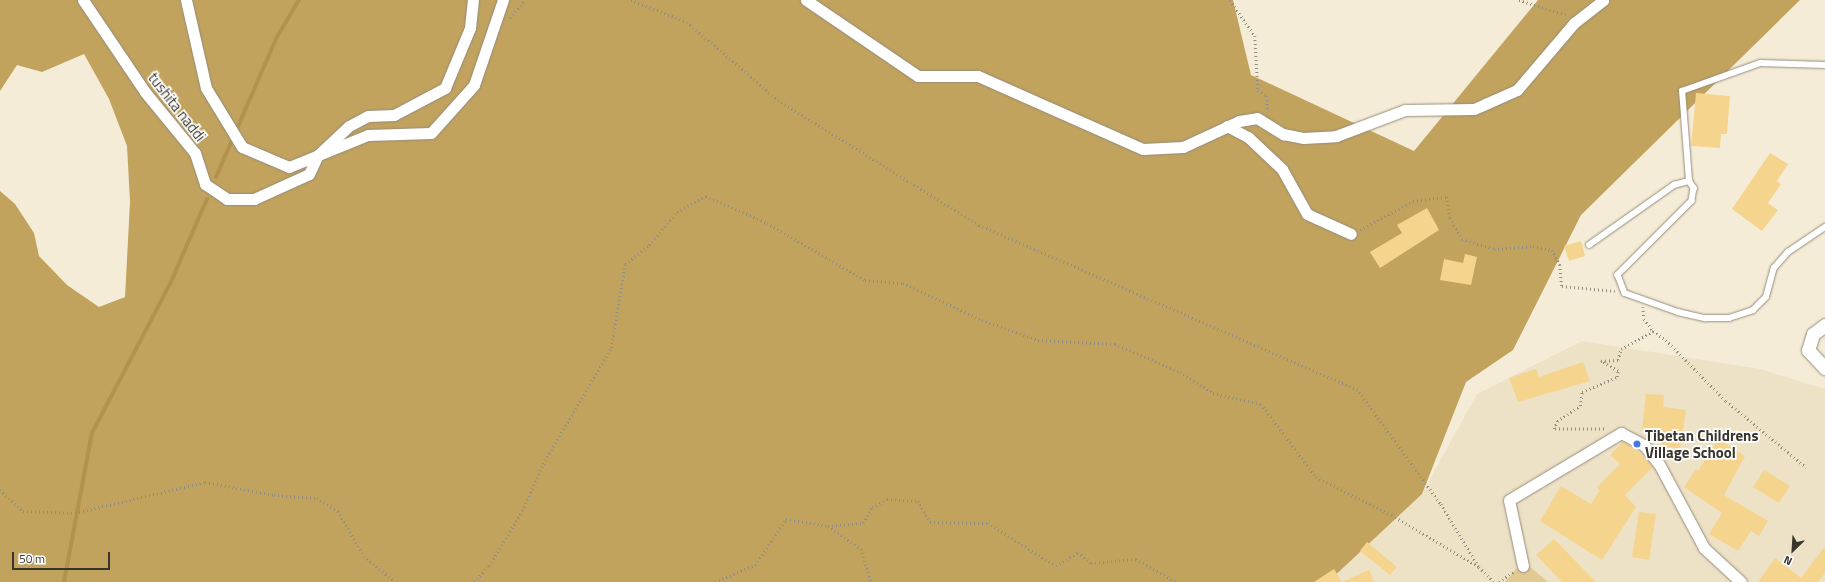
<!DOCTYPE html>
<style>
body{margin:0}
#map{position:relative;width:1825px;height:582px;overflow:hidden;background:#f5ecd8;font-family:"Titillium Web",sans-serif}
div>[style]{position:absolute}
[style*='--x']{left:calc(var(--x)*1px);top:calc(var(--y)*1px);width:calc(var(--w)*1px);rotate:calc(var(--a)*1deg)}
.built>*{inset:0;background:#ede1c6}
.green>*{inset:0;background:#e1c994}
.forest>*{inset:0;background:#c2a35e}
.stream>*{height:4px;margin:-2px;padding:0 2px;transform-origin:2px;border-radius:2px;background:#b1934e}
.building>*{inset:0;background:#f5d58e}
.path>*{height:2.5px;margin-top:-1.25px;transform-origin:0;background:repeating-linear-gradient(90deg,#948e80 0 1px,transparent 0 4px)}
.roads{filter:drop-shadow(0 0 1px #968d7b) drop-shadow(0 0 1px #968d7b)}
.service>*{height:5.5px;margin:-2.75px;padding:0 2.75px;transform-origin:2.75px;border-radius:2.75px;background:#fff}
.minor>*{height:11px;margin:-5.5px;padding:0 5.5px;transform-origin:5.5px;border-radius:5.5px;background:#fff}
.tertiary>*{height:13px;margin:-6.5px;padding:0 6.5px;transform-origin:6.5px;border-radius:6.5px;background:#fff}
.dots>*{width:11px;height:11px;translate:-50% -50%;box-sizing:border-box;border:2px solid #fff;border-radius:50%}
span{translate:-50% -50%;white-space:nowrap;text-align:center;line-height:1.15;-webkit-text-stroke:3.5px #fff;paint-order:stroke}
.street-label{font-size:15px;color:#38352d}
.poi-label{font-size:15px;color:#38352d;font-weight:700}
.left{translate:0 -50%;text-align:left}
.north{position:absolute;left:1773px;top:530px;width:40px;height:40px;-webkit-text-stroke:3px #fff;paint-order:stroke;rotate:205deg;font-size:11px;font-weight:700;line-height:16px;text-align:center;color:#38352d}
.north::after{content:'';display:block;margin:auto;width:14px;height:18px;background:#38352d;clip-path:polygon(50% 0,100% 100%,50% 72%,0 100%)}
.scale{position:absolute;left:12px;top:552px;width:98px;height:18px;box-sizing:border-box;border:2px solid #38352d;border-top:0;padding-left:5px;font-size:12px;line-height:14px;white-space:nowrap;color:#38352d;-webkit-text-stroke:3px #fff;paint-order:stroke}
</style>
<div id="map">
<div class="built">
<i style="clip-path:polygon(1582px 341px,1760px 369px,1825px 389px,1825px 582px,1328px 582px,1422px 494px,1477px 394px)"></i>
</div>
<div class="green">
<i style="clip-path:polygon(1523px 561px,1548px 582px,1505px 582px)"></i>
</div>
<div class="forest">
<i style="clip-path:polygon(0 0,1233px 0,1251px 75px,1414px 151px,1538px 0,1800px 0,1581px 215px,1513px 350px,1466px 382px,1422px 494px,1328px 582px,0 582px,0 191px,15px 204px,34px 233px,39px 256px,67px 285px,99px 307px,125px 297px,130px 202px,127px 146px,109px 99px,84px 54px,42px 72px,17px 65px,0 91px)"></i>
</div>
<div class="stream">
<i style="--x:216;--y:177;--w:153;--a:-66.5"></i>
<i style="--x:277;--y:37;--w:43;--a:-59.3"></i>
<i style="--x:64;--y:582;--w:152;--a:-79.4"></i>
<i style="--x:92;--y:433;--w:168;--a:-62.4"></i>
<i style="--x:170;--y:284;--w:93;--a:-66.5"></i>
</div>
<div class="building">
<i style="clip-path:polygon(1696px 93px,1730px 96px,1727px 134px,1721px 134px,1720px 148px,1691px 146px)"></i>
<i style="clip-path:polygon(1770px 153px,1788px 164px,1777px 181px,1781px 184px,1768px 203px,1778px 210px,1762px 231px,1732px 209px)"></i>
<i style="clip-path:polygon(1427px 208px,1439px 230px,1380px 268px,1370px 252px,1402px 233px,1397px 225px)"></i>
<i style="clip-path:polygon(1581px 241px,1585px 256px,1569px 261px,1564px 246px)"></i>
<i style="clip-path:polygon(1465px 254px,1477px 257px,1471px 285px,1440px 280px,1444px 259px,1463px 263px)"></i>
<i style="clip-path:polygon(1583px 362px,1590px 381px,1518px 402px,1509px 378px,1536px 369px,1539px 377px)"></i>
<i style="clip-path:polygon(1646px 394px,1664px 395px,1663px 407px,1686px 410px,1680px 449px,1661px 446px,1663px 431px,1642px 429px)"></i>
<i style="clip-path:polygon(1718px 439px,1745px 456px,1724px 495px,1768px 521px,1759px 536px,1751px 531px,1738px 551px,1709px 534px,1722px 513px,1684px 487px,1696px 469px,1698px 471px)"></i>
<i style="clip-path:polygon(1623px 442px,1635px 448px,1653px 467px,1625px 495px,1636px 507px,1602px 560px,1540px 521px,1561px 486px,1591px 504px,1600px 490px,1597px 487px,1620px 464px,1610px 455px)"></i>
<i style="clip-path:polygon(1764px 470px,1790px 486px,1779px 503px,1753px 487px)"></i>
<i style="clip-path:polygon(1639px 512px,1656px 514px,1649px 560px,1632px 557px)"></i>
<i style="clip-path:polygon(1554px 539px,1596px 582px,1562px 582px,1536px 555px)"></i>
<i style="clip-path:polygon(1367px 542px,1397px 567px,1390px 575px,1360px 551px)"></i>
<i style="clip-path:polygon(1825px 546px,1825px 573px,1818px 582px,1758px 582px,1775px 558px,1801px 578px)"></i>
<i style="clip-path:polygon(1334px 569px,1342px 582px,1369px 570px,1374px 582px,1314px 582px)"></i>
</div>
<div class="path">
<i style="--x:631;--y:0;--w:60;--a:21.4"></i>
<i style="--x:687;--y:22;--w:120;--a:40.6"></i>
<i style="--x:778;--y:100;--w:237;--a:31.9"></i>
<i style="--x:979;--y:225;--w:412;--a:23.5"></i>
<i style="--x:1357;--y:389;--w:142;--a:53.9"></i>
<i style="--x:1441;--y:504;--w:74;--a:58.9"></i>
<i style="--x:1230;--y:0;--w:44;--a:55.2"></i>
<i style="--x:1255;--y:36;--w:54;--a:86.8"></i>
<i style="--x:1258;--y:90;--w:11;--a:34"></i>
<i style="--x:1267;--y:96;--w:16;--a:86"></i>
<i style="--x:1519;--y:0;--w:49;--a:17.7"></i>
<i style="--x:510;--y:18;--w:23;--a:-50"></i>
<i style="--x:1360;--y:230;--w:60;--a:-28.7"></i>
<i style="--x:1413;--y:201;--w:34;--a:-7"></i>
<i style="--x:1447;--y:197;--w:21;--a:82"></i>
<i style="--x:1450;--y:218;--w:24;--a:60"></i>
<i style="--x:1462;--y:239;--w:34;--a:17"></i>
<i style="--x:1494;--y:249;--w:39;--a:-4"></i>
<i style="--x:1533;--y:246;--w:19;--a:12"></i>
<i style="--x:1552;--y:250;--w:17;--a:62"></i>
<i style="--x:1560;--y:265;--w:21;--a:85"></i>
<i style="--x:1562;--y:286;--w:53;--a:5.4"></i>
<i style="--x:1643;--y:307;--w:12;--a:85"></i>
<i style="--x:1644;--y:319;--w:15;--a:53"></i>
<i style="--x:1653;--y:331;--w:16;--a:35"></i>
<i style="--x:1666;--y:340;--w:86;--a:45.5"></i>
<i style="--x:1726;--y:401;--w:104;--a:39.5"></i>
<i style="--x:1604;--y:429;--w:50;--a:180"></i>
<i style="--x:1554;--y:429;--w:9;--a:-69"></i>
<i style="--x:1557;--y:421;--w:27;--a:-33"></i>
<i style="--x:1580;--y:406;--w:14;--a:-82"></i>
<i style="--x:1582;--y:392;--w:38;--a:-23"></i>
<i style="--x:1617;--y:377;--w:6;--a:-81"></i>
<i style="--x:1618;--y:371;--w:20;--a:-150"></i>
<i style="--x:1601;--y:361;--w:17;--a:-3"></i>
<i style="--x:1618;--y:360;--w:11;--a:-75"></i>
<i style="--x:1621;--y:349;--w:37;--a:-29"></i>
<i style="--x:0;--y:490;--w:31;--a:42"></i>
<i style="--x:23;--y:511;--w:52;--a:2.2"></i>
<i style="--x:75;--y:513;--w:134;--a:-13.4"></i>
<i style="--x:205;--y:482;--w:70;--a:10.7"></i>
<i style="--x:274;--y:495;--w:43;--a:4"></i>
<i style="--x:317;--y:498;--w:25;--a:32"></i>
<i style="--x:338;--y:511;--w:52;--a:60"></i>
<i style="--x:364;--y:556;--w:40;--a:40"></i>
<i style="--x:828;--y:526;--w:35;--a:-5"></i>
<i style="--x:863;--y:523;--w:18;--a:-61"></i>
<i style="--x:872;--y:507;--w:17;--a:-28"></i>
<i style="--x:887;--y:499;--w:31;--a:4"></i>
<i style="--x:918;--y:501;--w:24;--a:60"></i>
<i style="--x:930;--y:522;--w:58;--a:1"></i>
<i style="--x:988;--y:523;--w:80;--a:32.3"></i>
<i style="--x:1056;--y:566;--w:26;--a:-32"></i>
<i style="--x:1078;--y:552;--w:17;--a:40"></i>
<i style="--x:1091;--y:563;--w:45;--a:-5.1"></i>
<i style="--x:1136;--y:559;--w:47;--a:29.3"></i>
<i style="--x:474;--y:582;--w:22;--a:-47"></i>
<i style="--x:489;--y:566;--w:64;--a:-59"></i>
<i style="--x:522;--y:511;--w:51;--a:-65.9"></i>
<i style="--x:543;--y:464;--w:134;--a:-59.6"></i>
<i style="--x:611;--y:348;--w:85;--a:-80.5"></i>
<i style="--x:625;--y:264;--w:31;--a:-38"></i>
<i style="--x:649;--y:245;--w:43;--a:-49.7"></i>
<i style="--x:677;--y:212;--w:33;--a:-29"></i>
<i style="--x:706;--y:196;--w:67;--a:23.9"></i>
<i style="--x:767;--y:223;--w:113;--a:30.2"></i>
<i style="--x:865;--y:280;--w:38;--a:5"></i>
<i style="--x:903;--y:283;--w:87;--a:25.1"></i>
<i style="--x:982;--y:320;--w:59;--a:19.7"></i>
<i style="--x:1038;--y:340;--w:77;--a:3"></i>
<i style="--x:1115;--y:344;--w:71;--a:23.3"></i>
<i style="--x:1180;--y:372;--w:39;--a:32"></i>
<i style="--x:1213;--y:393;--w:49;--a:12.9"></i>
<i style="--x:1261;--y:404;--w:91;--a:53"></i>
<i style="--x:1316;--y:477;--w:85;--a:26.6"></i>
<i style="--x:1392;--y:515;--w:101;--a:30.9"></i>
<i style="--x:1479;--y:567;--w:21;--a:45"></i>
<i style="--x:715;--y:582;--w:43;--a:-23"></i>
<i style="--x:755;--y:565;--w:55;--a:-56"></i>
<i style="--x:786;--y:519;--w:43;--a:9.5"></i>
<i style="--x:828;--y:526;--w:40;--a:34.9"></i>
<i style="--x:861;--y:549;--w:34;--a:73"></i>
<i style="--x:1499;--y:582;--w:19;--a:-35"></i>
</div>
<div class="roads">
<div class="service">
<i style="--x:1689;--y:181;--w:90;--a:-94.4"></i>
<i style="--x:1682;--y:91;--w:83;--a:-19.7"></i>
<i style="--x:1760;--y:63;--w:65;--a:1.8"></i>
<i style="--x:1589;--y:245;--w:104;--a:-35.2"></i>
<i style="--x:1674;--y:185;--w:16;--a:-15"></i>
<i style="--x:1689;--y:181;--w:9;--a:54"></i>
<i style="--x:1694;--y:188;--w:13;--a:99"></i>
<i style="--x:1692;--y:201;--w:105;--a:135"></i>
<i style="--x:1618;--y:275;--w:19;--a:69"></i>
<i style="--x:1625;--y:293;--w:56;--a:19.7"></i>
<i style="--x:1678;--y:312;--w:28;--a:13"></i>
<i style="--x:1705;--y:318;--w:24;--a:0"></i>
<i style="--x:1729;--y:318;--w:25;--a:-18"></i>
<i style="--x:1753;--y:310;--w:18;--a:-45"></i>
<i style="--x:1766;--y:297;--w:30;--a:-75"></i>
<i style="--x:1774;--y:268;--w:21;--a:-49"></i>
<i style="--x:1788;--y:252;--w:45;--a:-34"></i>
</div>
<div class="minor">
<i style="--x:83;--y:0;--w:111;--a:56"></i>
<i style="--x:145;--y:92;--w:79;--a:50.7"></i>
<i style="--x:195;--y:153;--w:33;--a:72"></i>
<i style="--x:205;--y:184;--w:27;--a:34"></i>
<i style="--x:227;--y:199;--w:27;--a:0"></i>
<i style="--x:254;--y:199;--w:60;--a:-24.4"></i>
<i style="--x:309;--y:174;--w:21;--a:-65"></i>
<i style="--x:318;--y:155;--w:42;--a:-43.1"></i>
<i style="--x:349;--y:126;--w:21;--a:-28"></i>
<i style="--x:368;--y:116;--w:26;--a:-2"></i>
<i style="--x:394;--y:115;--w:58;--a:-27.9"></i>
<i style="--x:445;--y:88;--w:65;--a:-67.4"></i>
<i style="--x:470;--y:28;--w:28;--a:-84"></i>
<i style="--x:186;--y:0;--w:90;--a:77.2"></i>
<i style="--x:206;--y:88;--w:69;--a:58.6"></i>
<i style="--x:242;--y:147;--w:51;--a:23.1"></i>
<i style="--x:289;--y:167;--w:85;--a:-22.1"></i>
<i style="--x:368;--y:135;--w:63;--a:-1.8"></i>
<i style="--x:431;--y:133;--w:64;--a:-48.1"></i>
<i style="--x:474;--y:85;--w:90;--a:-71.2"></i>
<i style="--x:806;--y:0;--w:135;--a:34.2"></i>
<i style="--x:918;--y:76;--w:60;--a:0"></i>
<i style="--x:978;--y:76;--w:180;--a:23.9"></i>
<i style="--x:1143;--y:149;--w:40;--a:-2.9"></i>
<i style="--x:1183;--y:147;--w:62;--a:-24.9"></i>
<i style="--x:1239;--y:121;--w:18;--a:-9"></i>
<i style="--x:1257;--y:118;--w:31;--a:32"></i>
<i style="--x:1283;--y:134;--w:20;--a:11"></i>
<i style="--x:1303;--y:138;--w:33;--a:-3"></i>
<i style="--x:1336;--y:136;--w:74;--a:-20.6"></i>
<i style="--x:1405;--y:110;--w:69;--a:-0.8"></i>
<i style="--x:1474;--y:109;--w:47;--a:-23.8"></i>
<i style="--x:1517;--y:90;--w:88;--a:-49.6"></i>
<i style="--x:1574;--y:23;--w:37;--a:-38"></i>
<i style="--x:1227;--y:126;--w:24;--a:28"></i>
<i style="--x:1248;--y:137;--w:47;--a:43.3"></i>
<i style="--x:1282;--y:169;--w:51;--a:60.9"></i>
<i style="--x:1307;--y:214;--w:48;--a:24.4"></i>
<i style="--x:1523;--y:566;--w:67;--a:-102"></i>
<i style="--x:1509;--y:500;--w:131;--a:-30.9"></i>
<i style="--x:1621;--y:433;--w:26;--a:28"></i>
<i style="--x:1644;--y:445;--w:24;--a:52"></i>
<i style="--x:1659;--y:464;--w:95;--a:61.8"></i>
<i style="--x:1704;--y:548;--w:50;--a:42.6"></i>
</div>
<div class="tertiary">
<i style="--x:1825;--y:325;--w:15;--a:143"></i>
<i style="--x:1813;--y:334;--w:17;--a:107"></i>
<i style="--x:1808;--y:350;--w:25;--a:47"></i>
</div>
</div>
<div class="dots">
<i style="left:1637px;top:444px;background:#4974e6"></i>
</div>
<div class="street-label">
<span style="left:177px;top:107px;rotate:52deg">tushita naddi</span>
</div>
<div class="poi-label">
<span class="left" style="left:1645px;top:444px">Tibetan Childrens<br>Village School</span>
</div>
<div class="north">N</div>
<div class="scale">50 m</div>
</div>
